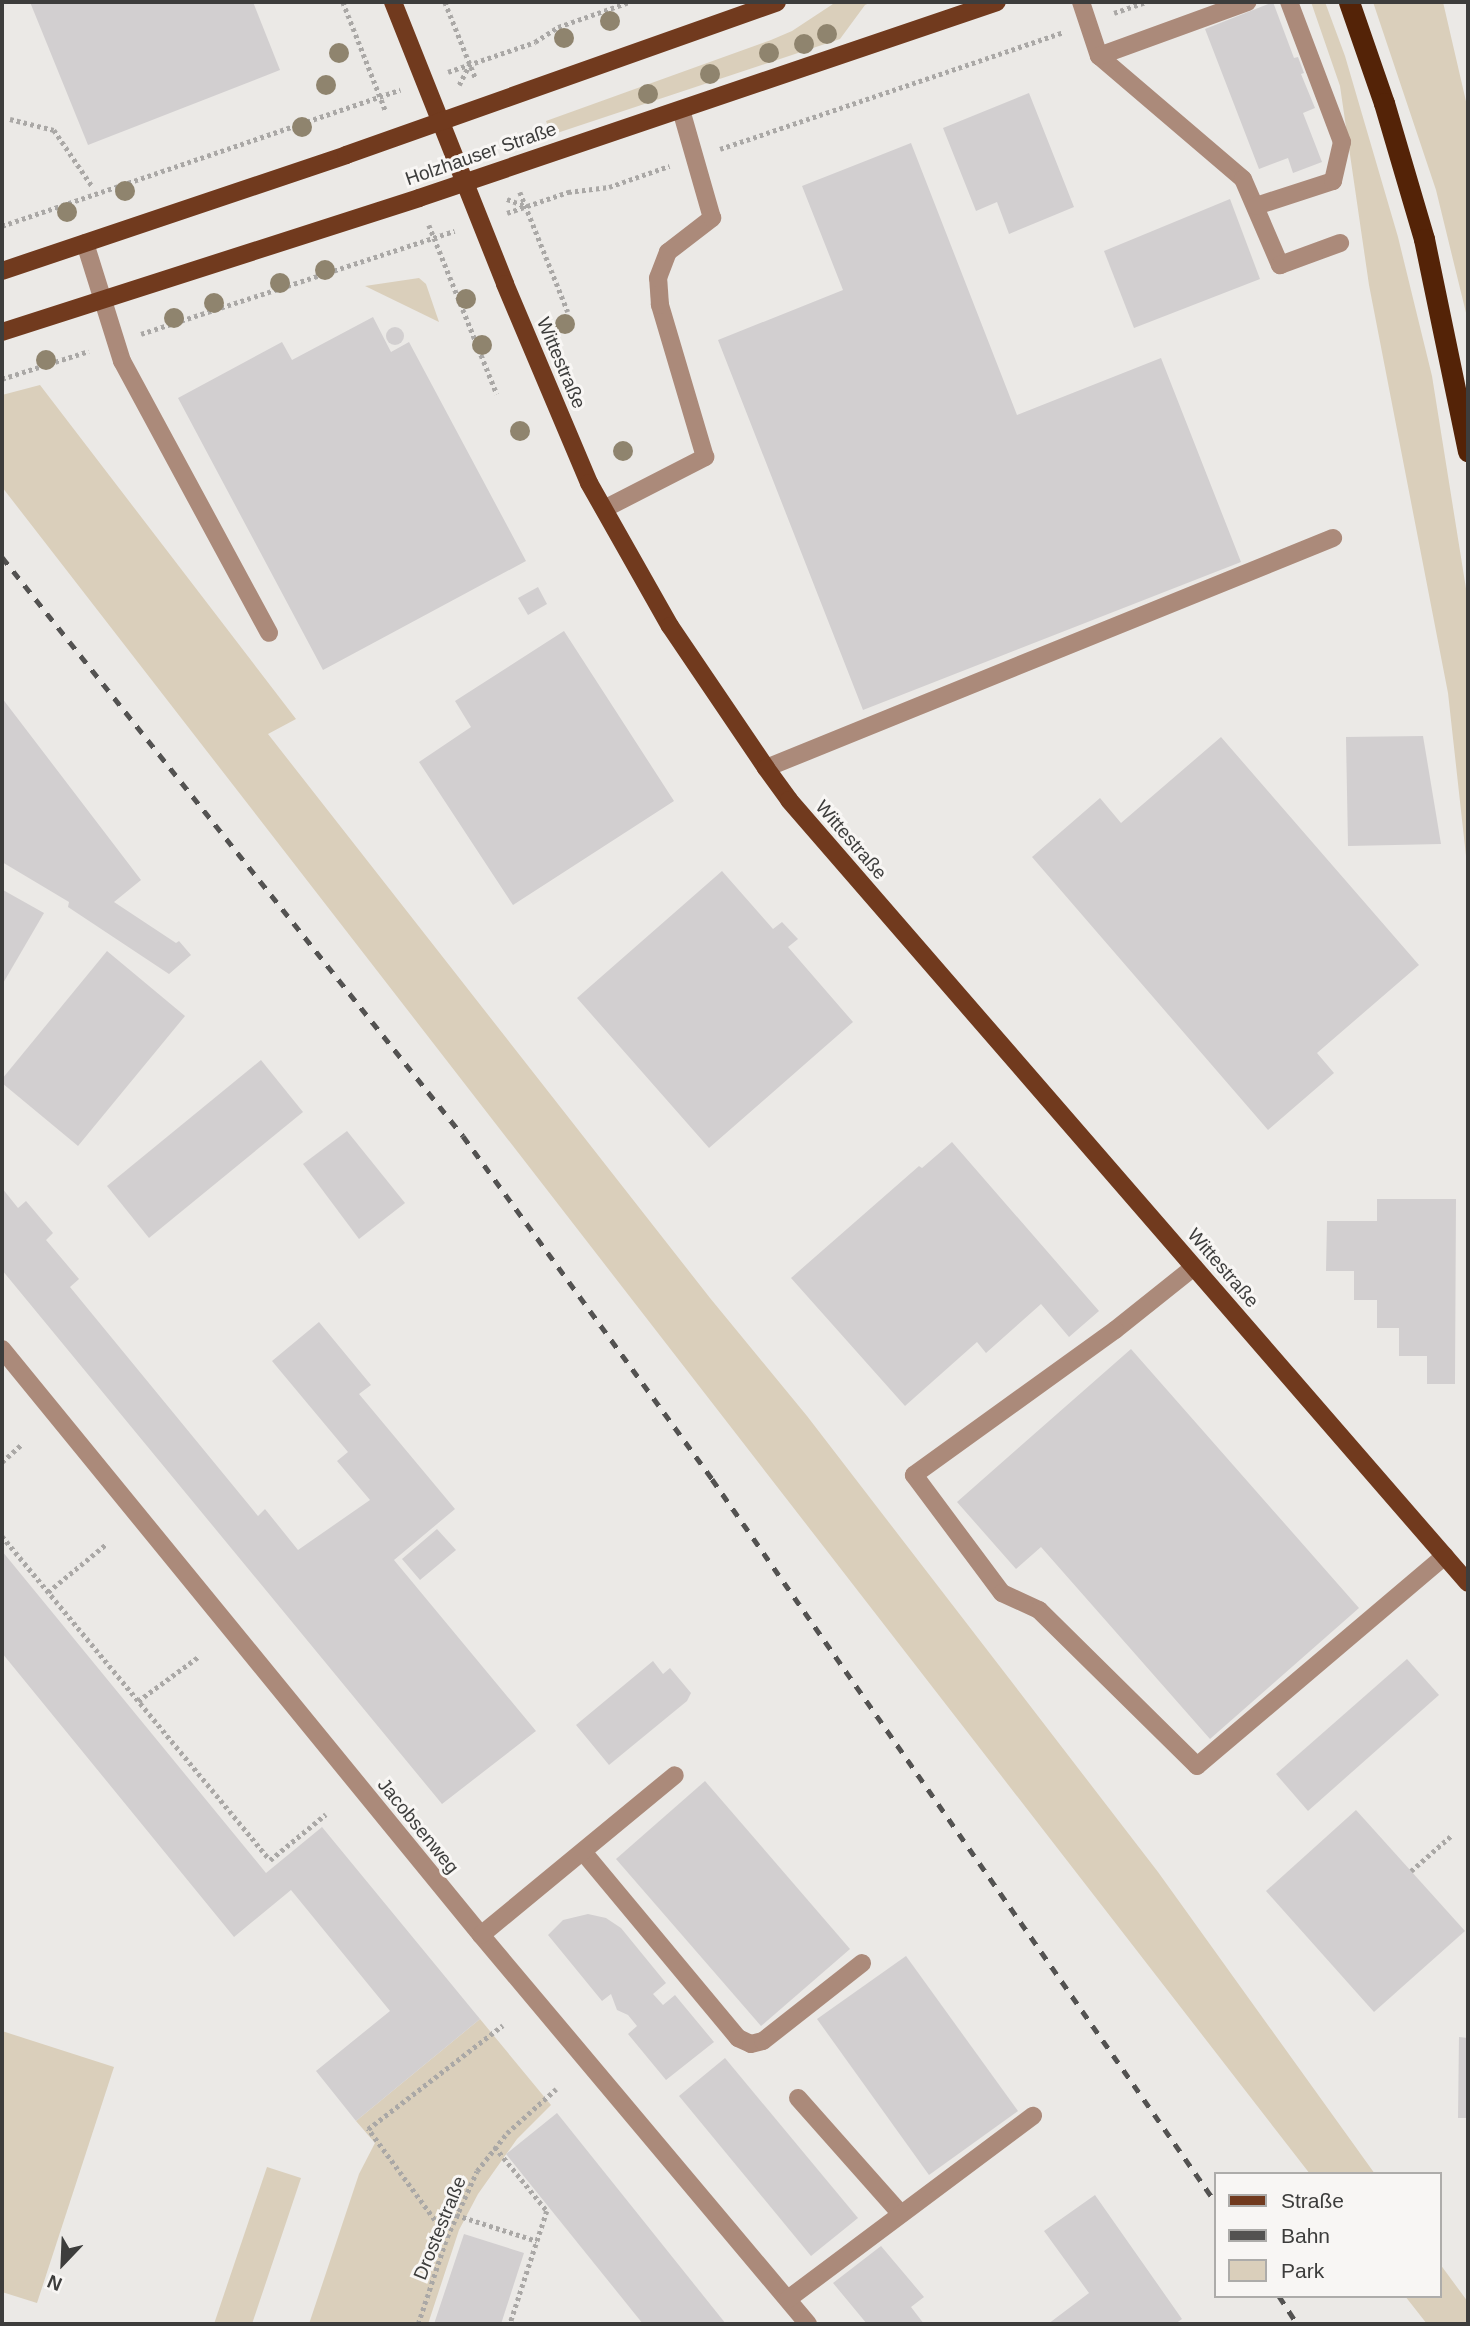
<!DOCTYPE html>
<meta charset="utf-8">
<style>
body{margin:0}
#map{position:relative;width:1470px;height:2326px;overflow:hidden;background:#ebe9e6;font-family:Arial,sans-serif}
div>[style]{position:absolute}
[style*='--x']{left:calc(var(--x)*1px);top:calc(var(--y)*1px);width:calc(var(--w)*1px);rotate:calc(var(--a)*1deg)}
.green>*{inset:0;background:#dacfbb}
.building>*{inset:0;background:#d2cfd0}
.round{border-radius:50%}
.path>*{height:4.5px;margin-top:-2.25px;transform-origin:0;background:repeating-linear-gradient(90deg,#aaa8a6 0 3.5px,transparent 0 7px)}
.minor>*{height:18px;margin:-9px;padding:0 9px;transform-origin:9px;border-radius:9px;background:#ab8a7a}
.major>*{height:18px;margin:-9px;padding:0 9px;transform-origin:9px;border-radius:9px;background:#713a1e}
.highway>*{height:21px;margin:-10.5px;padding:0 10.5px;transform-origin:10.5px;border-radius:10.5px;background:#542307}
.rail>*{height:5px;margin-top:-2.5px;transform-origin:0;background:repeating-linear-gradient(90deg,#535251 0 9px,transparent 0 18px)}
.trees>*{width:20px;height:20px;margin:-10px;border-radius:50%;background:#8f846e}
span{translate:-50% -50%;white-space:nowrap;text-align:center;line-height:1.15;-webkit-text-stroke:6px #f8f6f4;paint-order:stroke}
.street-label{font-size:19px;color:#3d3d3c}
.frame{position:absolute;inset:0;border:4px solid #3d3d3c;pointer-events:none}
.legend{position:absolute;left:1214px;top:2172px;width:228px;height:126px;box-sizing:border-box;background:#f8f6f4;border:2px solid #adacaa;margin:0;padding:9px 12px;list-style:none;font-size:21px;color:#3d3d3c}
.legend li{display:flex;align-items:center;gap:14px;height:35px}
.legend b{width:35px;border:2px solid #adacaa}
.north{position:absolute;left:28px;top:2228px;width:70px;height:70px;-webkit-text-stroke:5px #f8f6f4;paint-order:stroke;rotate:203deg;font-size:19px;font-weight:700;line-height:28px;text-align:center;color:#3d3d3c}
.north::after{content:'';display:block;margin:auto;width:24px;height:32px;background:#3d3d3c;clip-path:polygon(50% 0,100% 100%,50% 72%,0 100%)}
</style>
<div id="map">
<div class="green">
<i style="clip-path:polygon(836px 2px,872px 2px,865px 5px,840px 39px,551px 135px,546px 121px,771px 40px,792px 31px)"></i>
<i style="clip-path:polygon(1311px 2px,1325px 2px,1345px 56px,1398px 237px,1432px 376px,1468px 601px,1468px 874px,1448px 693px,1369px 285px,1340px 86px)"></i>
<i style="clip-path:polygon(1373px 2px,1443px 2px,1468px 110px,1468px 321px,1436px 190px)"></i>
<i style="clip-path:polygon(419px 278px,426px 284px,439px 322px,365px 286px)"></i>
<i style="clip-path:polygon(40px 385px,296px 719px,268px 734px,710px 1298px,807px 1416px,1158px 1872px,1375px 2174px,1310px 2174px,2px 487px,2px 395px)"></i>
<i style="clip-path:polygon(480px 2019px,551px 2105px,517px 2139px,478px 2194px,459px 2230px,428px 2324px,309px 2324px,359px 2174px,375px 2143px,356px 2121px)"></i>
<i style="clip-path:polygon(2px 2031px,114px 2067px,37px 2303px,2px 2292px)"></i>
<i style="clip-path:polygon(267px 2167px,301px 2178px,252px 2324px,214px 2324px)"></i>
<i style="clip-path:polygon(1440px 2264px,1468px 2302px,1468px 2324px,1427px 2324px,1405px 2296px,1440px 2296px)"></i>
</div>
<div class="building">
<i style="clip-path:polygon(30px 2px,253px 2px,280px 70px,88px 145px)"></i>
<i style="clip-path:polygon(1273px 2px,1294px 58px,1298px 57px,1304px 73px,1301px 74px,1315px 108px,1303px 113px,1322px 162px,1293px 173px,1288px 158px,1259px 169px,1205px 29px)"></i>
<i style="clip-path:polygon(1029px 93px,1074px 207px,1009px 234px,997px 202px,976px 211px,943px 128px)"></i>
<i style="clip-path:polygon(911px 143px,1017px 415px,1161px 358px,1241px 562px,863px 710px,718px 340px,843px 290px,802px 186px)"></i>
<i style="clip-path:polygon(1230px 199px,1260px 279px,1134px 328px,1104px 251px)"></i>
<i style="clip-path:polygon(373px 317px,391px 352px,409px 342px,526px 561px,323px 670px,178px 398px,282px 342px,292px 360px)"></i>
<i class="round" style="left:386px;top:327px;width:18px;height:18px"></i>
<i style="clip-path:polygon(538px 587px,547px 604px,528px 615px,518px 598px)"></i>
<i style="clip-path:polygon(564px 631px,674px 801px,513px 905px,419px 762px,471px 727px,455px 701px)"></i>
<i style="clip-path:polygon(2px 698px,141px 880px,114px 902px,176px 943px,179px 941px,191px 955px,169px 974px,68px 907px,69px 902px,2px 862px)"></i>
<i style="clip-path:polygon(1423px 736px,1441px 844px,1348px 846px,1346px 737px)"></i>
<i style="clip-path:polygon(1221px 737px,1419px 965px,1317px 1053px,1334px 1073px,1268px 1130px,1032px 857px,1100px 798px,1121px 823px)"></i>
<i style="clip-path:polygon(722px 871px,773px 929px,782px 922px,798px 939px,788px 947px,853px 1022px,709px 1148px,577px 998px)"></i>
<i style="clip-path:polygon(3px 890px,44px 913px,2px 985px,2px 892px)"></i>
<i style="clip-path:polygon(107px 951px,185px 1016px,78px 1146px,2px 1083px,2px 1079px)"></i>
<i style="clip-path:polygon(261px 1060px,303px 1112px,149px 1238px,107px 1186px)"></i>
<i style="clip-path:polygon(347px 1131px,405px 1203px,359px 1239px,303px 1164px)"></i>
<i style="clip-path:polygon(952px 1142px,1099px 1311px,1069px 1337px,1041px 1304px,986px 1353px,977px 1342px,905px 1406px,791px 1278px,919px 1166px,922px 1168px)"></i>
<i style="clip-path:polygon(2px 1188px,18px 1208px,26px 1201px,53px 1233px,46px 1240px,79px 1279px,70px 1287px,258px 1516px,265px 1509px,298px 1550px,370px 1500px,337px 1461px,348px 1452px,272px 1361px,319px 1322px,371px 1385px,359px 1394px,455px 1509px,394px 1560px,536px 1731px,442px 1804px,2px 1270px)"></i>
<i style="clip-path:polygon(1377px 1199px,1456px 1199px,1455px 1384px,1427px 1384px,1427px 1356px,1399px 1356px,1399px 1328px,1377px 1328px,1377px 1300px,1354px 1300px,1354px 1271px,1326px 1271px,1327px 1221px,1377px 1221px)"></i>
<i style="clip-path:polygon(1131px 1349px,1359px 1608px,1210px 1739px,1041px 1547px,1016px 1569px,957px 1502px)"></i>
<i style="clip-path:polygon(437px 1529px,456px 1550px,420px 1580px,402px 1559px)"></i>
<i style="clip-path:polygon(2px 1551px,266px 1873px,322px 1827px,480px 2019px,356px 2121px,316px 2071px,390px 2011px,291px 1890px,234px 1937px,2px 1653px)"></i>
<i style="clip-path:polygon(1407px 1659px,1439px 1695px,1308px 1811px,1276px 1774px)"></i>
<i style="clip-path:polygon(653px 1661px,663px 1674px,670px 1668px,691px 1693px,687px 1701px,609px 1765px,576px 1725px)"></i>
<i style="clip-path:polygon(705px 1781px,850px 1949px,761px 2026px,616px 1859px)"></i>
<i style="clip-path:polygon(1356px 1810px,1465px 1931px,1374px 2012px,1266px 1891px)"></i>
<i style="clip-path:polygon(588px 1914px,606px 1918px,621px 1928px,666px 1983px,653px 1994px,663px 2005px,675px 1995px,714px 2042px,666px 2080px,628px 2034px,637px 2026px,628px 2015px,617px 2010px,611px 1994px,602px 2001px,548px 1935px,563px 1920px)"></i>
<i style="clip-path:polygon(906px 1956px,1018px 2111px,929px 2175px,817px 2019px)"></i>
<i style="clip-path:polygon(1459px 2037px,1468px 2038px,1468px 2118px,1458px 2118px)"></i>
<i style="clip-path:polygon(725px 2058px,858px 2218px,811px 2256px,679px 2096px)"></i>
<i style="clip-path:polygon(557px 2113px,726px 2324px,643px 2324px,506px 2154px)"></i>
<i style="clip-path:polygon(1095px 2195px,1182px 2319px,1175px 2324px,1048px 2324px,1089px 2293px,1044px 2231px)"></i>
<i style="clip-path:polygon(464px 2234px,524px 2253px,501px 2324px,434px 2324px)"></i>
<i style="clip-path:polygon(881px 2246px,924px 2297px,911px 2307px,924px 2324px,867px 2324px,833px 2283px)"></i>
</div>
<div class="path">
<i style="--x:343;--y:2;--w:118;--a:68.6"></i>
<i style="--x:445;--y:2;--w:83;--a:68.1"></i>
<i style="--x:1114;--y:13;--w:34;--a:-19"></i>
<i style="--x:448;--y:72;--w:92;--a:-19"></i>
<i style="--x:535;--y:42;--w:27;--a:-33"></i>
<i style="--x:558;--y:27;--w:75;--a:-19.4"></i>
<i style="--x:459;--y:85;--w:22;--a:-63"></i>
<i style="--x:10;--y:119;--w:45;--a:14"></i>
<i style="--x:54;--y:130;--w:68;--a:55.8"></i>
<i style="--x:720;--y:149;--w:362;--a:-18.8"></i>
<i style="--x:520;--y:192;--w:129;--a:68.2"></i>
<i style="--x:507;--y:199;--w:19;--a:21"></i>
<i style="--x:507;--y:213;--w:65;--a:-19"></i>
<i style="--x:568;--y:192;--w:41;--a:-7"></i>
<i style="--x:609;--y:187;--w:64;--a:-19.3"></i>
<i style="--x:429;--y:225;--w:182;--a:68.1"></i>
<i style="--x:2;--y:226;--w:421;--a:-18.9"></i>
<i style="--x:141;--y:334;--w:330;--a:-18.2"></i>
<i style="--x:2;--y:379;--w:91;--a:-17.8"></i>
<i style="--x:2;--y:1462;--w:27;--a:-42"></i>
<i style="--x:2;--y:1536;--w:420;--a:50.4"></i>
<i style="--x:270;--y:1860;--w:72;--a:-39.4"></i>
<i style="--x:48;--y:1592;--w:74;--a:-39.5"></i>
<i style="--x:138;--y:1701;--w:74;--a:-36.3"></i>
<i style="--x:1411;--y:1871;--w:55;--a:-41.3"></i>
<i style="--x:495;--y:2147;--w:82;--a:50.9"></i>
<i style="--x:547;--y:2211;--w:119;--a:108.1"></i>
<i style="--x:456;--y:2215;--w:85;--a:17.8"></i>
<i style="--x:447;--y:2237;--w:134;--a:-126.2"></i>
<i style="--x:368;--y:2129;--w:170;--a:-37.6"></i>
<i style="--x:418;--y:2324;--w:92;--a:-71.6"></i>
<i style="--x:447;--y:2237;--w:72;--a:-65.6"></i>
<i style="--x:477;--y:2171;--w:48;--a:-51.7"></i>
<i style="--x:507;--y:2133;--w:66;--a:-41.9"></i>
</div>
<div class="minor">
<i style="--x:1081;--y:2;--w:57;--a:71.6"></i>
<i style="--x:1099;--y:56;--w:189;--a:40.5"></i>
<i style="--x:1243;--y:179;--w:94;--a:66.7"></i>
<i style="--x:1280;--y:265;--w:64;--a:-20.1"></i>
<i style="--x:1099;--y:56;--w:158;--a:-20"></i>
<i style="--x:1256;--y:206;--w:81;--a:-18"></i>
<i style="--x:1333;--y:181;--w:40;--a:-77"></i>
<i style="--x:1342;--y:142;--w:150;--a:-110.7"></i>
<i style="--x:85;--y:243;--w:124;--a:72.6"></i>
<i style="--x:122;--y:361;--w:309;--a:61.6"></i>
<i style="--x:604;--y:509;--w:114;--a:-27.2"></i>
<i style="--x:705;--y:457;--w:159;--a:-106.5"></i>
<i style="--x:660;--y:305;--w:27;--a:-94"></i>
<i style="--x:658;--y:278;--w:28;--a:-69"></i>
<i style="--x:668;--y:252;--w:56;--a:-37.7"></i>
<i style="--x:712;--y:218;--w:112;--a:-106"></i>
<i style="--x:766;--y:768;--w:612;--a:-22.08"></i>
<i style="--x:1194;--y:1267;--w:101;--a:141.4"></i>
<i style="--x:1115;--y:1330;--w:248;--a:144.2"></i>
<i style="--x:914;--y:1475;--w:147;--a:53.3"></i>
<i style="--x:1002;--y:1593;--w:41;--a:24.7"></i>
<i style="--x:1039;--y:1610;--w:222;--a:44.6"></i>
<i style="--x:1197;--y:1766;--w:325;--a:-40.3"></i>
<i style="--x:2;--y:1349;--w:757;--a:50.74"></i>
<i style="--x:481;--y:1935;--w:508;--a:49.95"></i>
<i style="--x:584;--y:1853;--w:241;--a:50.2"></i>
<i style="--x:738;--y:2038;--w:14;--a:25"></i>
<i style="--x:751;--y:2044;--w:12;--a:-14"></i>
<i style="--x:763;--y:2041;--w:126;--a:-38.2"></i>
<i style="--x:481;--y:1935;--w:251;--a:-39.5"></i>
<i style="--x:798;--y:2098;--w:155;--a:48.4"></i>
<i style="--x:788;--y:2299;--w:306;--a:-36.8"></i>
</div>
<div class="major">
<i style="--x:393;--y:2;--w:303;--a:68.3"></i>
<i style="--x:505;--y:284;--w:216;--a:67.1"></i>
<i style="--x:589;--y:483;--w:164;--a:60.5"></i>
<i style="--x:670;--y:626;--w:171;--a:55.9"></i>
<i style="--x:766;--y:768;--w:39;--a:54"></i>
<i style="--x:789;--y:800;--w:1036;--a:49.07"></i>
<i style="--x:2;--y:271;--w:363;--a:-18.6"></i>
<i style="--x:346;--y:155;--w:457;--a:-19.5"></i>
<i style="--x:2;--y:332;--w:438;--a:-17.8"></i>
<i style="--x:419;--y:198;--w:610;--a:-18.73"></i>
</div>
<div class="highway">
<i style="--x:1349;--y:2;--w:107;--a:70.9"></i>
<i style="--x:1384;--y:103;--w:142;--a:73.6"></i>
<i style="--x:1424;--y:239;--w:217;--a:78.3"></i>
</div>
<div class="rail">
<i style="--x:2;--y:557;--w:740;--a:51.47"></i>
<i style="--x:463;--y:1136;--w:424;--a:54"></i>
<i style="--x:712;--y:1479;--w:882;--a:55.16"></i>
<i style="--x:1279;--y:2296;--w:33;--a:57"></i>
</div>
<div class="trees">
<i style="left:610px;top:21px"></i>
<i style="left:827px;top:34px"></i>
<i style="left:564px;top:38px"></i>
<i style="left:804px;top:44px"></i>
<i style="left:339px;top:53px"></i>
<i style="left:769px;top:53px"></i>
<i style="left:710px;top:74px"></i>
<i style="left:326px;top:85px"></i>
<i style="left:648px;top:94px"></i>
<i style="left:302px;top:127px"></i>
<i style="left:125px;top:191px"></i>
<i style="left:67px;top:212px"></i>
<i style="left:325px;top:270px"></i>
<i style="left:280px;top:283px"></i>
<i style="left:466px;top:299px"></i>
<i style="left:214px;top:303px"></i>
<i style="left:174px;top:318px"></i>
<i style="left:565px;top:324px"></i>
<i style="left:482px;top:345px"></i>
<i style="left:46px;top:360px"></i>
<i style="left:520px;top:431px"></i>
<i style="left:623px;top:451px"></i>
</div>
<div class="street-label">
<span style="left:481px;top:154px;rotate:-19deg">Holzhauser Straße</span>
<span style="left:561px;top:363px;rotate:67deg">Wittestraße</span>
<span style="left:851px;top:840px;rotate:49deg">Wittestraße</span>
<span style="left:1223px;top:1268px;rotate:49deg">Wittestraße</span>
<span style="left:418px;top:1826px;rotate:51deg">Jacobsenweg</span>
<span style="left:440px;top:2228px;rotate:-68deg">Drostestraße</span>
</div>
<div class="frame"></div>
<ul class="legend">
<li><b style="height:9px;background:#713a1e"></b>Straße</li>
<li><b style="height:9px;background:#535251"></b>Bahn</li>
<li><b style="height:19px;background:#dacfbb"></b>Park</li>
</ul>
<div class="north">N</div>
</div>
